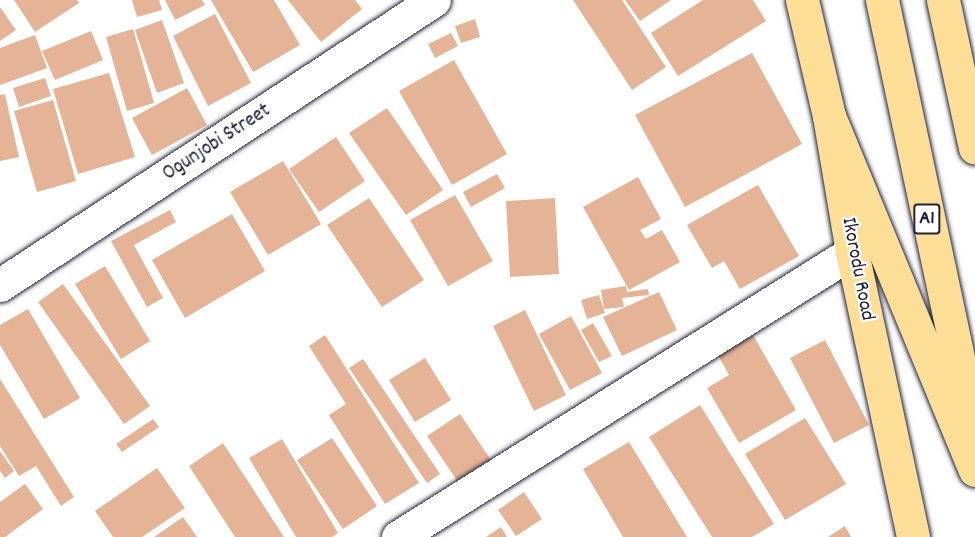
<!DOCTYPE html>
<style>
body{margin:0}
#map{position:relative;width:975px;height:537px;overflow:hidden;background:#fff;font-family:Dekko,sans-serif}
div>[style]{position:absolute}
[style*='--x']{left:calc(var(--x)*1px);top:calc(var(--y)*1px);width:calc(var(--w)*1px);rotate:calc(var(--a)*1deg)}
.building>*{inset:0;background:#e5b497}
.roads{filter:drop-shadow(0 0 2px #22223b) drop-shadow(0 0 2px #22223b)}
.street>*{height:33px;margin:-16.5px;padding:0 16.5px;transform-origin:16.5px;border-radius:16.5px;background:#fff}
.primary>*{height:33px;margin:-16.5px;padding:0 16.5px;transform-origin:16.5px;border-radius:16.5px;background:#fdde96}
.highway>*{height:33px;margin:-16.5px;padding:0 16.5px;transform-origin:16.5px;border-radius:16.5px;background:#fdde96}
span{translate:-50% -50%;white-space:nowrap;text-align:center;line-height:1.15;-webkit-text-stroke:4.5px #fff;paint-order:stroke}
.shield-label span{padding:2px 4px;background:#fff;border:2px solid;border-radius:4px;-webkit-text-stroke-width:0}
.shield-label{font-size:20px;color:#22223b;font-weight:700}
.street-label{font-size:21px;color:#22223b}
</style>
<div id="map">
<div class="building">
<i style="clip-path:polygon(14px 0,77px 0,79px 3px,35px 32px)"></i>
<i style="clip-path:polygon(132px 0,159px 0,162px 10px,137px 17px)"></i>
<i style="clip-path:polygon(165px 0,202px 0,205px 5px,175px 20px)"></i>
<i style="clip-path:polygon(211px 0,274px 0,300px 45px,253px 72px)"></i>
<i style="clip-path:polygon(288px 0,355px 0,362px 9px,321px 42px)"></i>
<i style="clip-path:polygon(573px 0,622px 0,666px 67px,632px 90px)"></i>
<i style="clip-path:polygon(625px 0,671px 0,640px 21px)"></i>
<i style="clip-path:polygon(703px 0,753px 0,766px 21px,678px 76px,651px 33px)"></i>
<i style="clip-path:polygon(0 7px,16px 30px,0 41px)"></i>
<i style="clip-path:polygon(215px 14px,251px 83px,208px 106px,173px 36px)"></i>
<i style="clip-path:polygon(475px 19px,480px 37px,461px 43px,455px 26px)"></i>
<i style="clip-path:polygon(162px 20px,184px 83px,157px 93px,135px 30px)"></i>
<i style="clip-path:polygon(133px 29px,154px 103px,127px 111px,106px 37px)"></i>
<i style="clip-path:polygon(91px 31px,103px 60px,55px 80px,42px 51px)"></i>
<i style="clip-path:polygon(451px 33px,458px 46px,435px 58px,428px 44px)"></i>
<i style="clip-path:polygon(35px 35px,47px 68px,0 85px,0 48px)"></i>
<i style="clip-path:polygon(752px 53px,802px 144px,685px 207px,635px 115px)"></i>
<i style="clip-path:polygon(454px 60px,507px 154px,452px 185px,399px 91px)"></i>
<i style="clip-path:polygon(109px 73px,135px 157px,78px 174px,53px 89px)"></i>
<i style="clip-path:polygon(45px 78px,51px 96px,19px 107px,13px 88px)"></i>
<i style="clip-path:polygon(187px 88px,207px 125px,152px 155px,132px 118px)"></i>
<i style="clip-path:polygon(5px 94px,19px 157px,0 161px,0 95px)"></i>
<i style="clip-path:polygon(53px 100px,76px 181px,37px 192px,14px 111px)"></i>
<i style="clip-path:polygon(387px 108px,443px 190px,406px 215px,349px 133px)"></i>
<i style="clip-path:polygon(336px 137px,365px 181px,319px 212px,289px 169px)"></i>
<i style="clip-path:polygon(283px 161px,321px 224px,268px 255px,230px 192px)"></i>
<i style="clip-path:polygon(497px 174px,505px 188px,471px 207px,463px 192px)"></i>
<i style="clip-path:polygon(638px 177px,661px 219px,640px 230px,646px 239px,662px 230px,680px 262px,629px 290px,583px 207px)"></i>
<i style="clip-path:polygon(758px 185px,799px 256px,740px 289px,724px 261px,712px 268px,687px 225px)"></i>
<i style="clip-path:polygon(455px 195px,493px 261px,448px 286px,410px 220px)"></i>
<i style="clip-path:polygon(369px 198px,424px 280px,382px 307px,327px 225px)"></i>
<i style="clip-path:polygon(555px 198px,559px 274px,510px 277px,506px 201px)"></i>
<i style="clip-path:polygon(170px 210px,176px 222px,134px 245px,163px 298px,147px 307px,111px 241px)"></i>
<i style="clip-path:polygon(232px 214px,265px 271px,185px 318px,152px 260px)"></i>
<i style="clip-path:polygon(105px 266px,150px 341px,121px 359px,75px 284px)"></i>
<i style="clip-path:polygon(63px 284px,150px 406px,124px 424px,38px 302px)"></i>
<i style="clip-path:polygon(626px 286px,627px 292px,648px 289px,649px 295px,622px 298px,624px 307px,604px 309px,601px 290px)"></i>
<i style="clip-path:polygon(659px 292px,677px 330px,622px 356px,603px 317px)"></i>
<i style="clip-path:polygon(599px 295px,605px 313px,587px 319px,581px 300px)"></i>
<i style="clip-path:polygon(28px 309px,80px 398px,44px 419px,0 345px,0 325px)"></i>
<i style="clip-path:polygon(525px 310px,566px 395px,534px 411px,493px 326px)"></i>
<i style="clip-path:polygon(571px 316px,602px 373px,570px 390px,539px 334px)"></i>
<i style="clip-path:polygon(593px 323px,612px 356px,599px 362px,581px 330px)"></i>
<i style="clip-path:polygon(325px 335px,419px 483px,385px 504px,329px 415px,346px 404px,309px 346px)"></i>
<i style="clip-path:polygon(753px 335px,796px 410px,739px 443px,707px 388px,729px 375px,718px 355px)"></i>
<i style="clip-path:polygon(825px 340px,869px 425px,834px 443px,790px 358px)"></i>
<i style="clip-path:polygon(425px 358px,451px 400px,415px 422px,389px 380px)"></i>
<i style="clip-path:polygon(363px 359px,440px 474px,427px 483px,349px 368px)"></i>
<i style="clip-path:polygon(0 379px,74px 497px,61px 506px,36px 466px,19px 476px,0 446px)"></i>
<i style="clip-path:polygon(700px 405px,774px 524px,752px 537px,712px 537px,649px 437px)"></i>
<i style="clip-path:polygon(460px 414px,491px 460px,458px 482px,427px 436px)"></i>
<i style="clip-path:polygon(805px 418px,846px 484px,785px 520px,745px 454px)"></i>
<i style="clip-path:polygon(153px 419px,159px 427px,122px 452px,116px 444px)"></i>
<i style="clip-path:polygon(332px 438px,377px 506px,343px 529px,297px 460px)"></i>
<i style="clip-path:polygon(282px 439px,338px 533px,332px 537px,296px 537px,249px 458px)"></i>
<i style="clip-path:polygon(629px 442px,687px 537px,623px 537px,583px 469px)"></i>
<i style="clip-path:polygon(223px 443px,284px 537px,235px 537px,189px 466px)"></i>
<i style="clip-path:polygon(0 451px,14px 471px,5px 478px,0 471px)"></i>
<i style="clip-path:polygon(157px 468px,185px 508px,142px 537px,113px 537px,95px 511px)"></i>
<i style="clip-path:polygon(25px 484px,43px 509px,5px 537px,0 537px,0 502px)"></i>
<i style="clip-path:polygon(524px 492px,542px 519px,516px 536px,498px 510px)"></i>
<i style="clip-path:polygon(183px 517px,197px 537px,154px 537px)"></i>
<i style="clip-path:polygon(845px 526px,851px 537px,828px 537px)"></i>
<i style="clip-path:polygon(501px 527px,507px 537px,486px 537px)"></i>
</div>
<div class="roads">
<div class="street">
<i style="--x:0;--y:285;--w:519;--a:-33.29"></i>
<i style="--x:398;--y:537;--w:536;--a:-32.12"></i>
</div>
<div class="primary">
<i style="--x:802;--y:0;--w:119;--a:76.9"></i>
<i style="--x:829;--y:116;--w:138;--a:80.4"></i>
<i style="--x:852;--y:252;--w:291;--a:77.9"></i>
</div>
<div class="highway">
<i style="--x:882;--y:0;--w:447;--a:78"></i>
<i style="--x:943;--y:0;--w:151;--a:77.8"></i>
<i style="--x:829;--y:116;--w:383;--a:67.6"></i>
</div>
</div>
<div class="shield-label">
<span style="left:927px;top:219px">A1</span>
</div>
<div class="street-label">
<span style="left:217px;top:143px;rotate:-33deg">Ogunjobi Street</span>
<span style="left:857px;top:269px;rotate:79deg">Ikorodu Road</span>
</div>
</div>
